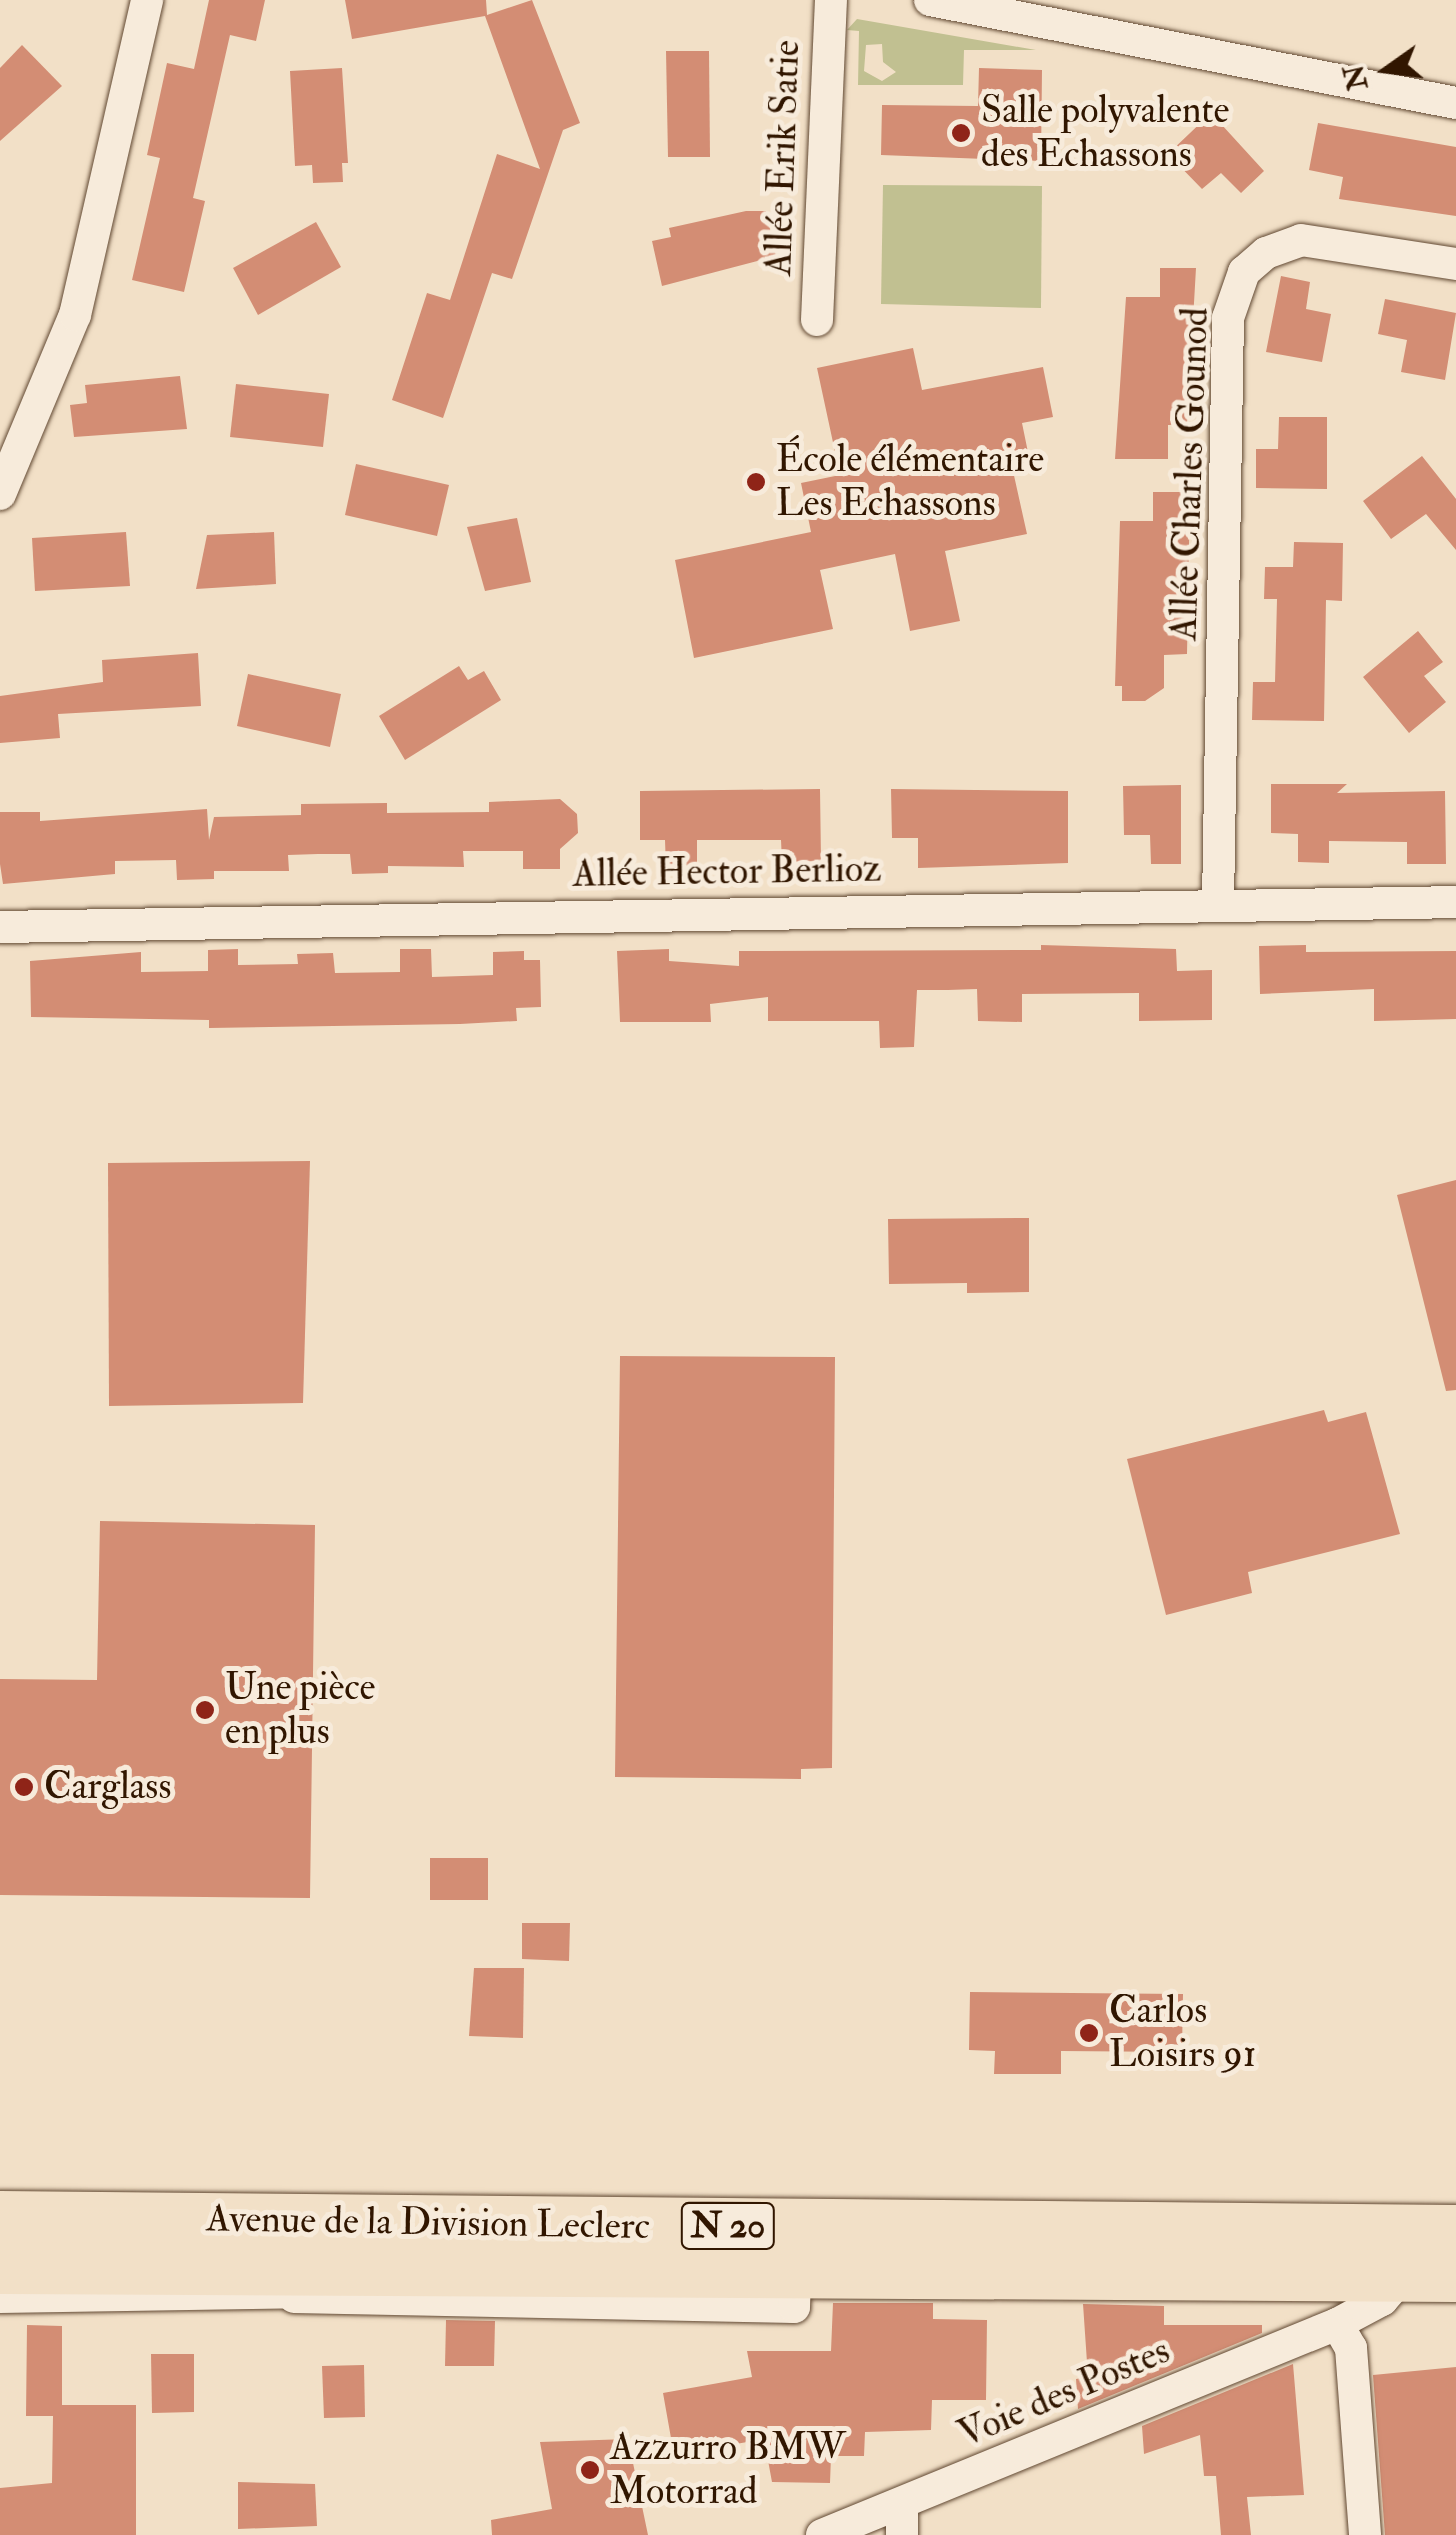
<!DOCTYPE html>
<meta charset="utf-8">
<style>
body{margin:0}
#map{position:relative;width:1456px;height:2535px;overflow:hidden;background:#f2e0c7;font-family:"IM FELL Double Pica",serif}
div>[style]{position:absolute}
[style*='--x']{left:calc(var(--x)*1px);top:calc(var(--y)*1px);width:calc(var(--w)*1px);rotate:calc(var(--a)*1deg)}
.green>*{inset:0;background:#c1c091}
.building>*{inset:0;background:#d38d74}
.roads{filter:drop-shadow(0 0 2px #614832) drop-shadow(0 0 2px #614832)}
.minor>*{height:32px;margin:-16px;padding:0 16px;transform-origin:16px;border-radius:16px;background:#f7ebdb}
.primary>*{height:52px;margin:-26px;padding:0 26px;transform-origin:26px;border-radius:26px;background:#f2e0c7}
.dots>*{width:28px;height:28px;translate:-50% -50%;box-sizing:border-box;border:5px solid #f7ebdb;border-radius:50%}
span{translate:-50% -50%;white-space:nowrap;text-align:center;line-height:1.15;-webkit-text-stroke:10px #f7ebdb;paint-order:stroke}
.shield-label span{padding:2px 8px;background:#f7ebdb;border:2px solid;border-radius:8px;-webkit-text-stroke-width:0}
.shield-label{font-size:35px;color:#311600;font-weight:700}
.poi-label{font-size:38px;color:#311600}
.left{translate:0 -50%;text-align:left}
.street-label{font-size:38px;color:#311600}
.north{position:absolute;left:1336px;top:20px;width:100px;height:100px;-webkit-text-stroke:8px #f7ebdb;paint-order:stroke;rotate:256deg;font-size:28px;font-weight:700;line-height:40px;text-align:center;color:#311600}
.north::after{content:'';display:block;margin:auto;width:35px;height:45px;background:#311600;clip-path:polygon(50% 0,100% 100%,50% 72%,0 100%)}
</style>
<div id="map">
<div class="green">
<i style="clip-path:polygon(evenodd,857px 19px,1036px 50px,964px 50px,963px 85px,858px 85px,859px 31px,847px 30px,857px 19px,882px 44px,883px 62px,896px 72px,882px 81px,864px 71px,866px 45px,882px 44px)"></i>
<i style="clip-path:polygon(883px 185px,1042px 186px,1041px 308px,881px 304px)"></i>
</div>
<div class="building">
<i style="clip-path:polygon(209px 0,265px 0,256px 41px,230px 35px,193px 198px,205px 201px,184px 292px,132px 280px,160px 158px,147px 155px,167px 63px,194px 69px)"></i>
<i style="clip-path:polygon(345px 0,486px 0,487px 15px,532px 0,580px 123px,563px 130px,512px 279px,492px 273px,443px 418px,392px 400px,427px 293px,450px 300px,497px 154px,540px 169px,485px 16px,352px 39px)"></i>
<i style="clip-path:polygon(22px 45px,62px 86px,0 141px,0 68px)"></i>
<i style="clip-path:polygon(666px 51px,709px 51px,710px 157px,668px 157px)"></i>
<i style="clip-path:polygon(342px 68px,348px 163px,342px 163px,343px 182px,313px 183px,312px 165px,295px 166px,290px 71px)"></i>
<i style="clip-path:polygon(979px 68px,1042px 70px,1041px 161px,881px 155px,882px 105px,978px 106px)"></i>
<i style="clip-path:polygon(1211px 113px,1264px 171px,1241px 193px,1221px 173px,1202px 189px,1168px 154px)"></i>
<i style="clip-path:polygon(1318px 123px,1456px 147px,1456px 216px,1339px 199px,1343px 177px,1309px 170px)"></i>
<i style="clip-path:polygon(746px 211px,766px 211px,776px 256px,662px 286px,652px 241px,671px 237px,669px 228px)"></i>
<i style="clip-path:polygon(316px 222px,341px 267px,258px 315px,233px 268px)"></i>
<i style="clip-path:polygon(1160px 268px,1196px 268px,1187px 425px,1168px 425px,1168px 459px,1115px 459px,1126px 297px,1160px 297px)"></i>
<i style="clip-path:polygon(1281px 276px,1310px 282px,1306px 309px,1331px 314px,1322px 362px,1266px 352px)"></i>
<i style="clip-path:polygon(1385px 299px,1456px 313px,1445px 380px,1401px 372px,1407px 340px,1378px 334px)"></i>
<i style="clip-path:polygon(913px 348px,922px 390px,1043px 367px,1053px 417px,1022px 423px,1031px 467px,1013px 471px,1027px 534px,945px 551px,960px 621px,910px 631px,895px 554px,820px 570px,833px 629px,694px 658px,675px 560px,811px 532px,801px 483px,840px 475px,817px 368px)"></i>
<i style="clip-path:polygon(180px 376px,187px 429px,74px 437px,70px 405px,87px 403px,85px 385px)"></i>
<i style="clip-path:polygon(236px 384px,329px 394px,323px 447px,230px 437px)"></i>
<i style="clip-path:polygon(1279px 417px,1327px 417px,1327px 489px,1256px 488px,1256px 449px,1278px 449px)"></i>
<i style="clip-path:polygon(1422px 456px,1456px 499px,1456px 550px,1426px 514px,1391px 539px,1363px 501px)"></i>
<i style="clip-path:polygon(356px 464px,449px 485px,437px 536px,345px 515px)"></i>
<i style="clip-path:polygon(1153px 492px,1190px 492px,1187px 654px,1164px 655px,1164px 688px,1145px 701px,1122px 701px,1122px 686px,1115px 686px,1120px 521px,1153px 521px)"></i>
<i style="clip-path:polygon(517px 518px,531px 582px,485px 591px,467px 527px)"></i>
<i style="clip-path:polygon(126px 532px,130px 586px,35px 591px,32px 538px)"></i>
<i style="clip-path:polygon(274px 532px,276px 584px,196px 589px,207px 535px)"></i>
<i style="clip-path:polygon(1294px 542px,1343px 543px,1342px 601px,1326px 600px,1324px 721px,1252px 720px,1253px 682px,1275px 682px,1277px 599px,1264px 599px,1265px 567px,1293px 567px)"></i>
<i style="clip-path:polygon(1418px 631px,1443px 662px,1424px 676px,1446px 702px,1409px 733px,1363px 677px)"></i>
<i style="clip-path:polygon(198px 653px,201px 706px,58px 714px,60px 738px,0 743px,0 696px,103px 682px,102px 660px)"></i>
<i style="clip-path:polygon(459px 666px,468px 680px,484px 671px,501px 700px,405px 760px,379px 716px)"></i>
<i style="clip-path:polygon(248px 674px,341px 694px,330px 747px,237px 726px)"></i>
<i style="clip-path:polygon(1271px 784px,1347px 784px,1337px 793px,1445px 791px,1446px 864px,1407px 864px,1407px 842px,1329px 841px,1329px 863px,1298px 862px,1298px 834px,1271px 833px)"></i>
<i style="clip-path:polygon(1181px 785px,1181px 864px,1151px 864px,1150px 835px,1124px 835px,1123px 786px)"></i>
<i style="clip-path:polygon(820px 789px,821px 861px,782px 862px,781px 840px,697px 840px,697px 868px,666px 869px,665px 840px,640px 840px,640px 791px)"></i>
<i style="clip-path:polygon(891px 789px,1068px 791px,1068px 863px,918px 868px,918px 838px,892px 838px)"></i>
<i style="clip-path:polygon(560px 799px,577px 814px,578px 833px,560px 849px,560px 869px,523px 869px,523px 851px,463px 851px,464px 867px,388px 866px,388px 873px,352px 874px,350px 854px,318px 854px,288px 855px,289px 871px,214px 871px,214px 879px,177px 880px,176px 860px,115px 861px,115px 874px,3px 884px,0 864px,0 812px,40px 812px,40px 821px,207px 809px,209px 840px,214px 817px,301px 815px,301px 804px,387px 803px,387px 813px,489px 812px,489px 802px)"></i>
<i style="clip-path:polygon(1041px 945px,1176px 949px,1177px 971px,1212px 970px,1212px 1020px,1139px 1021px,1139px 993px,1022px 994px,1022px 1022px,978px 1021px,977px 989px,948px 990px,917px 990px,914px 1047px,880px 1048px,879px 1021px,768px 1021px,768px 997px,710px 1004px,711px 1022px,620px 1022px,617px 951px,669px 949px,669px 961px,739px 966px,739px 951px,1041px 950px)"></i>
<i style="clip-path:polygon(1306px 945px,1306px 952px,1456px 951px,1456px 1019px,1374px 1021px,1374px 989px,1260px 994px,1259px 946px)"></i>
<i style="clip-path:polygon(238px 949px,238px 965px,298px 964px,297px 954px,333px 953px,335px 973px,400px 972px,400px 949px,431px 949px,432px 977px,493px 975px,493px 952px,524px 951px,524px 960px,540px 960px,541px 1007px,516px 1008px,517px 1021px,460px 1024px,209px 1028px,209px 1020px,31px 1017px,30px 961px,141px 952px,141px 972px,208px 971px,208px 950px)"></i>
<i style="clip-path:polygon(310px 1161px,303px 1403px,109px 1406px,108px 1163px)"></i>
<i style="clip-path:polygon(1456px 1180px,1456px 1390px,1446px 1391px,1397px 1195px)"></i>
<i style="clip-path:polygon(1029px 1218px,1029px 1292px,967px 1293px,967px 1283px,889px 1284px,888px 1219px)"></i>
<i style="clip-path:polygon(620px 1356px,835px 1357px,832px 1768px,801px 1769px,801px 1779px,615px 1777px)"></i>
<i style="clip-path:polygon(1324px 1410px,1328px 1422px,1366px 1412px,1400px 1534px,1248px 1572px,1252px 1593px,1166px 1615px,1127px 1459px)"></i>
<i style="clip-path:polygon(100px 1521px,315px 1525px,310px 1898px,0 1895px,0 1679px,97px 1680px)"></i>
<i style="clip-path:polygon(430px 1858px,488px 1858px,488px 1900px,430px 1900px)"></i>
<i style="clip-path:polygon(522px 1923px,570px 1923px,569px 1961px,522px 1959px)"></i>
<i style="clip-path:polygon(474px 1968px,524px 1968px,523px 2038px,469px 2036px)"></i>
<i style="clip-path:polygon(970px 1992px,1183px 1994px,1182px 2052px,1061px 2051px,1061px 2074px,994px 2074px,995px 2051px,969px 2050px)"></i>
<i style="clip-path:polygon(833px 2303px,933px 2303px,933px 2319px,987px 2320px,986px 2400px,932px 2400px,931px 2430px,865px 2432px,864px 2456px,831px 2456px,830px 2483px,772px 2482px,764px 2439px,674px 2455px,663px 2393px,752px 2377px,747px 2351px,831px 2351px)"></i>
<i style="clip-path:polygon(1083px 2304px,1164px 2306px,1164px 2325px,1262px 2325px,1262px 2333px,1078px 2409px,1076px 2379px,1088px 2377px)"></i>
<i style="clip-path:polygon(446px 2320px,495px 2321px,494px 2366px,445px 2366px)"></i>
<i style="clip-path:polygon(27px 2325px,62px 2326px,62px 2405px,136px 2405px,136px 2535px,0 2535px,0 2488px,52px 2483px,53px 2416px,26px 2416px)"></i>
<i style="clip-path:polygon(151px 2354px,194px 2354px,194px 2412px,152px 2413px)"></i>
<i style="clip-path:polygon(1293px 2364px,1304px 2495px,1247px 2497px,1251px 2535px,1221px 2535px,1216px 2476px,1204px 2476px,1200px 2435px,1144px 2454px,1142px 2426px)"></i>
<i style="clip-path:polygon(364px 2365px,365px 2417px,324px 2418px,322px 2366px)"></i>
<i style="clip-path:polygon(1456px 2367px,1456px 2535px,1385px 2535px,1373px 2375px)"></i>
<i style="clip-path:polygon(628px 2439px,648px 2535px,492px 2535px,491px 2520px,552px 2509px,540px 2442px)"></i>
<i style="clip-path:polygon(238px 2482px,315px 2484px,317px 2526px,238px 2529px)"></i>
</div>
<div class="roads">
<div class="minor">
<i style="--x:930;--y:0;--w:536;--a:11.08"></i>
<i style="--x:817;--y:320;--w:320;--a:-87.5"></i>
<i style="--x:0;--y:494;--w:194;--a:-67.3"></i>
<i style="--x:75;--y:315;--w:323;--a:-77.1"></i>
<i style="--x:1218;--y:903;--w:585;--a:-89.02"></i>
<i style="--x:1228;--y:318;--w:49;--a:-70.8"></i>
<i style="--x:1244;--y:272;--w:29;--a:-41"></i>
<i style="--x:1266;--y:253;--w:37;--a:-20"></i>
<i style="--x:1301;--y:240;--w:157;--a:8.8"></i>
<i style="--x:0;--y:927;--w:1456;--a:-0.98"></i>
<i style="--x:0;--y:2297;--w:315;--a:-0.9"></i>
<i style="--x:294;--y:2297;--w:500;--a:1.15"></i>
<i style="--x:794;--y:2307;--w:31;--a:-88"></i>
<i style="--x:1337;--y:2324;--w:51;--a:-28.1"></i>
<i style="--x:1382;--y:2300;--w:33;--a:-49"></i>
<i style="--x:822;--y:2535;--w:557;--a:-22.28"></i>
<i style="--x:1337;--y:2324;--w:28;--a:60"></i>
<i style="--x:1351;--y:2348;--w:188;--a:85.7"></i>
<i style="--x:902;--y:2535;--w:31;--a:-90"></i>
</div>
<div class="primary">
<i style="--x:0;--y:2217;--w:1456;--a:0.55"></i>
<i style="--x:0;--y:2268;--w:1456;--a:0.31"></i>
</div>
</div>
<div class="dots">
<i style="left:961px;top:133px;background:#8f2418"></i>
<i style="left:756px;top:482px;background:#8f2418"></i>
<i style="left:205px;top:1710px;background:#8f2418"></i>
<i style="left:24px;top:1787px;background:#8f2418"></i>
<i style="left:1089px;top:2033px;background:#8f2418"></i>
<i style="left:590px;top:2470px;background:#8f2418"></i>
</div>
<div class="shield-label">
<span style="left:728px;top:2226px">N 20</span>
</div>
<div class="poi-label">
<span class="left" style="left:981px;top:133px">Salle polyvalente<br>des Echassons</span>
<span class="left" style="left:776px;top:482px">École élémentaire<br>Les Echassons</span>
<span class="left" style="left:225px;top:1710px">Une pièce<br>en plus</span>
<span class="left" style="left:44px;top:1787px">Carglass</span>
<span class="left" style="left:1109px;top:2033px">Carlos<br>Loisirs 91</span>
<span class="left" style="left:610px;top:2470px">Azzurro BMW<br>Motorrad</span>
</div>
<div class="street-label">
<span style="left:783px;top:158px;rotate:-88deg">Allée Erik Satie</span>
<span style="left:1190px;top:474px;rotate:-88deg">Allée Charles Gounod</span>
<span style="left:727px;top:872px;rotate:-1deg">Allée Hector Berlioz</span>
<span style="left:428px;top:2223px;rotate:1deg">Avenue de la Division Leclerc</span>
<span style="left:1064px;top:2393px;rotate:-23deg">Voie des Postes</span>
</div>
<div class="north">N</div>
</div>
